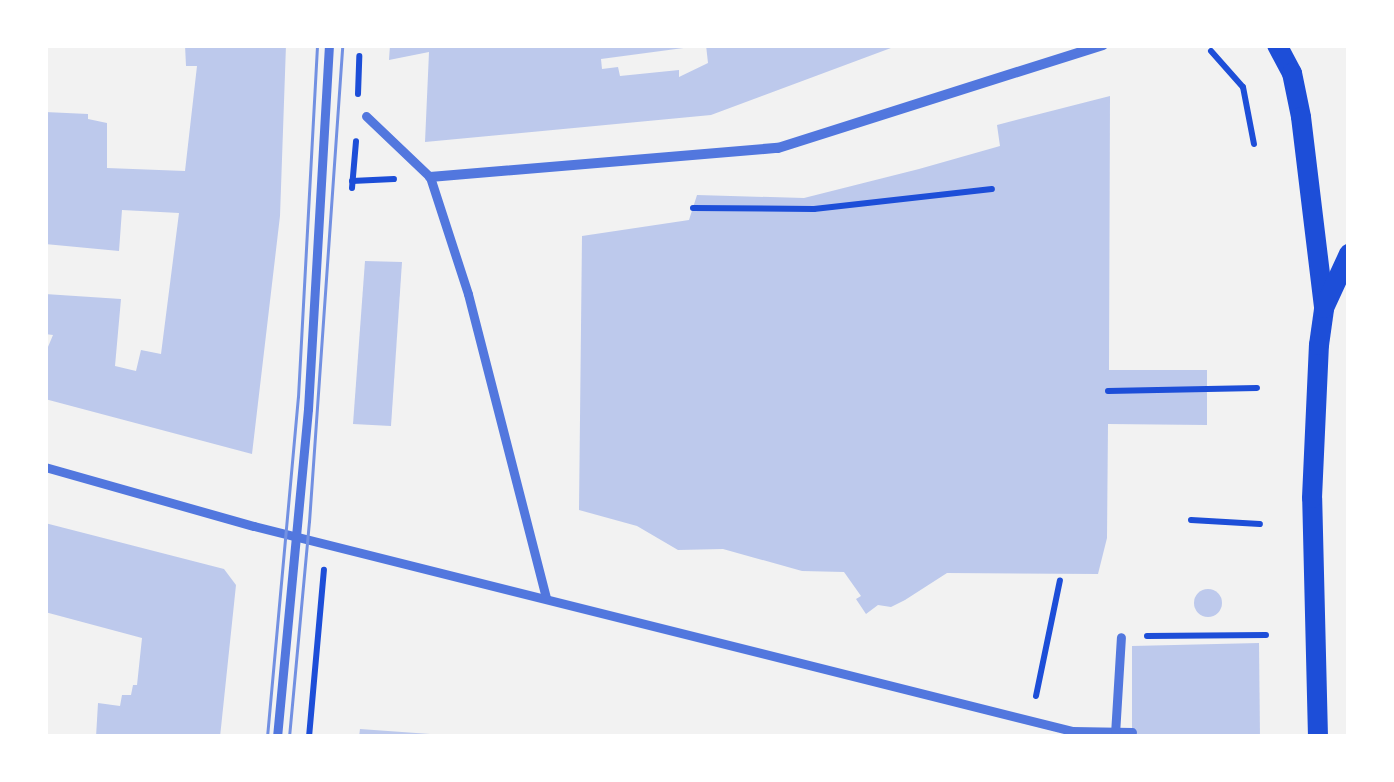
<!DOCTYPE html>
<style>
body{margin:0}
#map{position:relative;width:1394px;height:782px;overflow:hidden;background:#f2f2f2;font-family:Manrope,sans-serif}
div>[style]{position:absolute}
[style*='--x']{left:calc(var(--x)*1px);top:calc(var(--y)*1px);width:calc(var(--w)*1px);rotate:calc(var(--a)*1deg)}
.building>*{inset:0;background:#bdc9ec}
.round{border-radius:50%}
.path>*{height:6px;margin:-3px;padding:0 3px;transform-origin:3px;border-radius:3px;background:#1d4ed8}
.pedestrian>*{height:9px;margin:-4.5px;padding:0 4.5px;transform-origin:4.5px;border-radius:4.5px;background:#5277de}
.minor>*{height:10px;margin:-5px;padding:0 5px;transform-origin:5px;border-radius:5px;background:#5277de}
.secondary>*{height:20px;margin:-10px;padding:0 10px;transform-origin:10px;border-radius:10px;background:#1d4ed8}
.tram>*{height:2.5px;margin:-1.25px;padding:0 1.25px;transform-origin:1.25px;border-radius:1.25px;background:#7290e2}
span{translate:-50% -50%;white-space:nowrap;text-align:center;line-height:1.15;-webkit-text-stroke:8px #fff;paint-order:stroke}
.frame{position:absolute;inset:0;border:48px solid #fff;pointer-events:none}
</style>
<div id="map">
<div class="building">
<i style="clip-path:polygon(185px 45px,286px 45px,280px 216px,252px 454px,45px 399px,45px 354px,53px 335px,45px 334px,45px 294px,121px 299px,115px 366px,136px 371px,141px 350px,161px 354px,179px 213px,122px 210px,119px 251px,45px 244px,45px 112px,88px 114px,88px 119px,107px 123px,107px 168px,185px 171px,197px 66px,186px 66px)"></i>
<i style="clip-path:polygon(390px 45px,706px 45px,601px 59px,602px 69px,618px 67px,620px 76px,679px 70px,679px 77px,708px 63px,706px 45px,899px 45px,711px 115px,425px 142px,429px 52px,389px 60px)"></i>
<i style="clip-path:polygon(1110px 96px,1109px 370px,1207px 370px,1207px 425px,1108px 424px,1107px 538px,1098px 574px,947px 573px,905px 600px,891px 607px,878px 605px,866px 614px,856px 599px,861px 596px,844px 572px,802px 571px,723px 549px,678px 550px,637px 526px,579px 510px,582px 236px,689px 220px,697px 195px,804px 198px,919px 169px,1000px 146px,997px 125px)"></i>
<i style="clip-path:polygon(365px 261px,402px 262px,391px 426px,353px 424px)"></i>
<i style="clip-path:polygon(45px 523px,224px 569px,236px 585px,220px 737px,96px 737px,98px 703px,120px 706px,122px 695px,131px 695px,133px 685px,137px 685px,142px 638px,45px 612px)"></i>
<i class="round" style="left:1194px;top:589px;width:28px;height:28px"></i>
<i style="clip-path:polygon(1259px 643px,1260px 737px,1132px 737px,1132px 646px)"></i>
<i style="clip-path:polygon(360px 729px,430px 734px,430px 737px,359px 737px)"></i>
</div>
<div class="path">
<i style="--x:1211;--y:51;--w:48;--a:48.4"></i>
<i style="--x:1243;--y:87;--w:58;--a:79.1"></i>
<i style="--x:358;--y:94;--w:38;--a:-88"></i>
<i style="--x:352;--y:181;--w:42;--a:-2.7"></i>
<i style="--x:352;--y:188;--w:47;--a:-85.1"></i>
<i style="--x:693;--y:208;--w:121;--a:0.5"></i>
<i style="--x:814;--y:209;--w:179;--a:-6.4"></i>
<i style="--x:1108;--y:391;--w:149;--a:-1.2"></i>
<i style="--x:1191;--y:520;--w:69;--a:3.3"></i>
<i style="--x:1147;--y:636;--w:119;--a:-0.5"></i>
<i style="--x:1036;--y:696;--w:118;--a:-78.3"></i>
<i style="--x:309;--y:737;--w:168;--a:-84.9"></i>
</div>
<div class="pedestrian">
<i style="--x:366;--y:116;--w:88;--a:43.6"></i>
<i style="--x:430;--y:177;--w:123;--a:72"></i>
<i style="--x:468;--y:294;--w:313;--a:75.6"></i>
<i style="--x:45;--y:467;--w:217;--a:15.8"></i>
<i style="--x:254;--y:526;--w:843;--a:14.07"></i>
<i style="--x:1072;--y:731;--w:60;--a:1"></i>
<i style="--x:1115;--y:734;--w:97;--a:-86.5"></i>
<i style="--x:277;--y:737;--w:329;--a:-84.6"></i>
<i style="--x:308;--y:409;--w:365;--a:-86.7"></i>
</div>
<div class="minor">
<i style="--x:430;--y:177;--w:349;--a:-4.8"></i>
<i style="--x:778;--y:148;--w:341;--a:-17.6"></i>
</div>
<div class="secondary">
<i style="--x:1277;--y:45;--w:32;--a:62"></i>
<i style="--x:1292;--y:73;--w:45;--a:78.4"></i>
<i style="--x:1301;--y:117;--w:190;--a:83.1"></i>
<i style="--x:1318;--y:737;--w:239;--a:-91.4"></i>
<i style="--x:1312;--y:498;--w:153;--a:-87.4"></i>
<i style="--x:1319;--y:345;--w:37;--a:-82"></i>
<i style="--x:1324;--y:308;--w:60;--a:-65.2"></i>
</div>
<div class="tram">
<i style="--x:267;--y:737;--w:341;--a:-84.8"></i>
<i style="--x:298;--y:397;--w:353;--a:-86.9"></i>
<i style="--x:289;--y:737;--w:216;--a:-84.7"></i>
<i style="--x:309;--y:522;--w:478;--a:-86"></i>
</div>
<div class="frame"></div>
</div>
